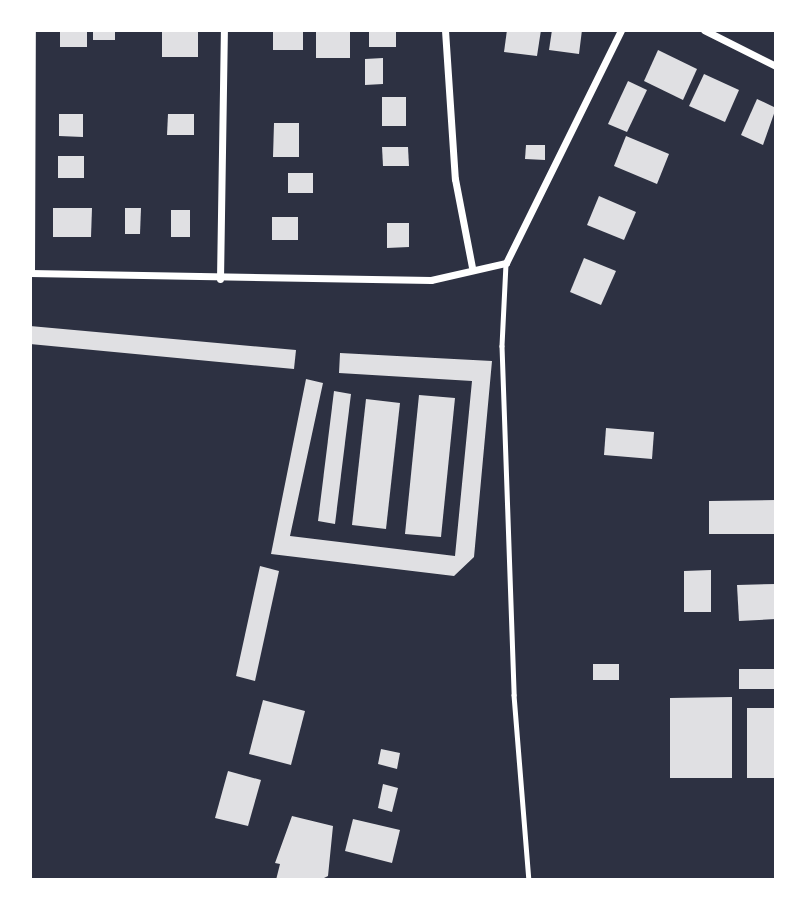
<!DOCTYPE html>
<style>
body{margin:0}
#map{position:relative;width:806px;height:910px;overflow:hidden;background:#2d3142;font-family:Overpass,sans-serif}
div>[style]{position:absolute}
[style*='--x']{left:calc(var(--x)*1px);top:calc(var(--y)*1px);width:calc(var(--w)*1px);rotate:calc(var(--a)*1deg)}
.building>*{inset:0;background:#e0e0e3}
.service>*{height:4.5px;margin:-2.25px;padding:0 2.25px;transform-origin:2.25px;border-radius:2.25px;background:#fff}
.minor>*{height:7px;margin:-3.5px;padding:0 3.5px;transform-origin:3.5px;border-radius:3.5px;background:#fff}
span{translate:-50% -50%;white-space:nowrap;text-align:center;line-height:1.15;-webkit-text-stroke:5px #fff;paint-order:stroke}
.frame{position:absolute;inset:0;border:32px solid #fff;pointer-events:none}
</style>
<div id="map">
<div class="building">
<i style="clip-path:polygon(60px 30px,87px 30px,87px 47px,60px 47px)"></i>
<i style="clip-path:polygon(93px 30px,115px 30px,115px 40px,93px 40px)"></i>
<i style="clip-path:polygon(162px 30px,198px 30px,198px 57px,162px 57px)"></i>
<i style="clip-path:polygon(273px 30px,303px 30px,303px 50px,273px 50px)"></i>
<i style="clip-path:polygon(316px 30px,350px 30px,350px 58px,316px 58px)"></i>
<i style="clip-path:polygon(369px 30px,396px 30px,396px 47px,369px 47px)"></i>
<i style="clip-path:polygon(507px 30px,541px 30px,537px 56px,504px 52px)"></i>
<i style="clip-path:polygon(552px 30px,582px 30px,579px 54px,549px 50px)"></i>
<i style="clip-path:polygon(658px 50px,697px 69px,683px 100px,644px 81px)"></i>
<i style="clip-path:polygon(383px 58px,383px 84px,365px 85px,365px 59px)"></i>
<i style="clip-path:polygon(704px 74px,739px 90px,725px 122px,689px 106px)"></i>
<i style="clip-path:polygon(628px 81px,647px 90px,627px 132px,608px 124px)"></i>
<i style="clip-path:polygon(382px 97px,406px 97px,406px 126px,382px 126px)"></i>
<i style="clip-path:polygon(757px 99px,776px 108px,763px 145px,741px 135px)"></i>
<i style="clip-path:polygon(59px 114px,83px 114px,83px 137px,59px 136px)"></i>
<i style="clip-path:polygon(168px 114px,194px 114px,194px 135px,167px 135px)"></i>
<i style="clip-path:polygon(274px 123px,299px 123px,299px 157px,273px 157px)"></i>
<i style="clip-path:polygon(626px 136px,669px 154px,657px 184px,614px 166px)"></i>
<i style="clip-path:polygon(526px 145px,545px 145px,545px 160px,525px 159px)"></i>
<i style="clip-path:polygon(382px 147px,408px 147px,409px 166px,383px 166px)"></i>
<i style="clip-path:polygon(58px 156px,84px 156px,84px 178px,58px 178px)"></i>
<i style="clip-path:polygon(288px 173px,313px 173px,313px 193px,288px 193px)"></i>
<i style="clip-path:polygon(599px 196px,636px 212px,624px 240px,587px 225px)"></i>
<i style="clip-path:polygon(53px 208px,92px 208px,91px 237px,53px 237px)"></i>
<i style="clip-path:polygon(125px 208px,141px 208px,140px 234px,125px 234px)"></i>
<i style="clip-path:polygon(171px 210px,190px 210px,190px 237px,171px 237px)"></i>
<i style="clip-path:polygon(272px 217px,298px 217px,298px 240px,272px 240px)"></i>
<i style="clip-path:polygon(387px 223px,409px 223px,409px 247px,387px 248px)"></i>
<i style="clip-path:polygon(584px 258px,616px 271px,601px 305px,570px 292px)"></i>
<i style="clip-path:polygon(30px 326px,296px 350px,294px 369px,30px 344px)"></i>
<i style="clip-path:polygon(340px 353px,492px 361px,474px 557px,454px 576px,271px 554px,306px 379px,323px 383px,290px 536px,455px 556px,472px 381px,339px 373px)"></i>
<i style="clip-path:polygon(334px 391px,351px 394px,335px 524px,318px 521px)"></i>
<i style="clip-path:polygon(419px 395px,455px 398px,441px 537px,405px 534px)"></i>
<i style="clip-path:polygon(366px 399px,400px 403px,386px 529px,352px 525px)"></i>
<i style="clip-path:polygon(606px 428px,654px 432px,652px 459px,604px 455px)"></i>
<i style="clip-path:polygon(776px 500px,776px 534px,709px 534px,709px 501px)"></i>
<i style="clip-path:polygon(260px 566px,279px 571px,255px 681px,236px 676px)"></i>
<i style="clip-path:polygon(711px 570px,711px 612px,684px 612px,684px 571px)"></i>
<i style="clip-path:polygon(776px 584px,776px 619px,739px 621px,737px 585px)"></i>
<i style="clip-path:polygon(593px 664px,619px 664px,619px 680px,593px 680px)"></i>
<i style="clip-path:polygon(739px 669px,776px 669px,776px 689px,739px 689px)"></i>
<i style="clip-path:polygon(732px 697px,732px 778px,670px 778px,670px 698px)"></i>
<i style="clip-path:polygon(263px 700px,305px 711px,291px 765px,249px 754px)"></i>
<i style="clip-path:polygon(747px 708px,776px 708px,776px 778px,747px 778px)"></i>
<i style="clip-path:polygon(381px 749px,400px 753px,397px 769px,378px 764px)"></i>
<i style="clip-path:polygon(228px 771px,261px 780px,248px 826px,215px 818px)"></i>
<i style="clip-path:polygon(383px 784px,398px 788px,392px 812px,378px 808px)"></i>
<i style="clip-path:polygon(292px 816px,333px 826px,328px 876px,320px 880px,276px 880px,280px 864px,275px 863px)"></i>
<i style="clip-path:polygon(353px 819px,400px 830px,392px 863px,345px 851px)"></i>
</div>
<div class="service">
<i style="--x:506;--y:264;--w:82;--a:92.8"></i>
<i style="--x:502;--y:346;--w:349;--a:88"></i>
<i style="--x:514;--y:695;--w:186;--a:85.4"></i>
</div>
<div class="minor">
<i style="--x:445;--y:30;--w:149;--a:86.2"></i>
<i style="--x:455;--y:179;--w:90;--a:79.1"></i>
<i style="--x:704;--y:30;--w:80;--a:26.6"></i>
<i style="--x:30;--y:273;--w:401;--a:1"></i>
<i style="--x:431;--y:280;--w:77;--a:-12.8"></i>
<i style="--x:506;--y:263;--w:260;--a:-63.7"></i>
<i style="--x:31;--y:273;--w:243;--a:-89.8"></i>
<i style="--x:220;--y:279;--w:249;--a:-89.1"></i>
</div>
<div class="frame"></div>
</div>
